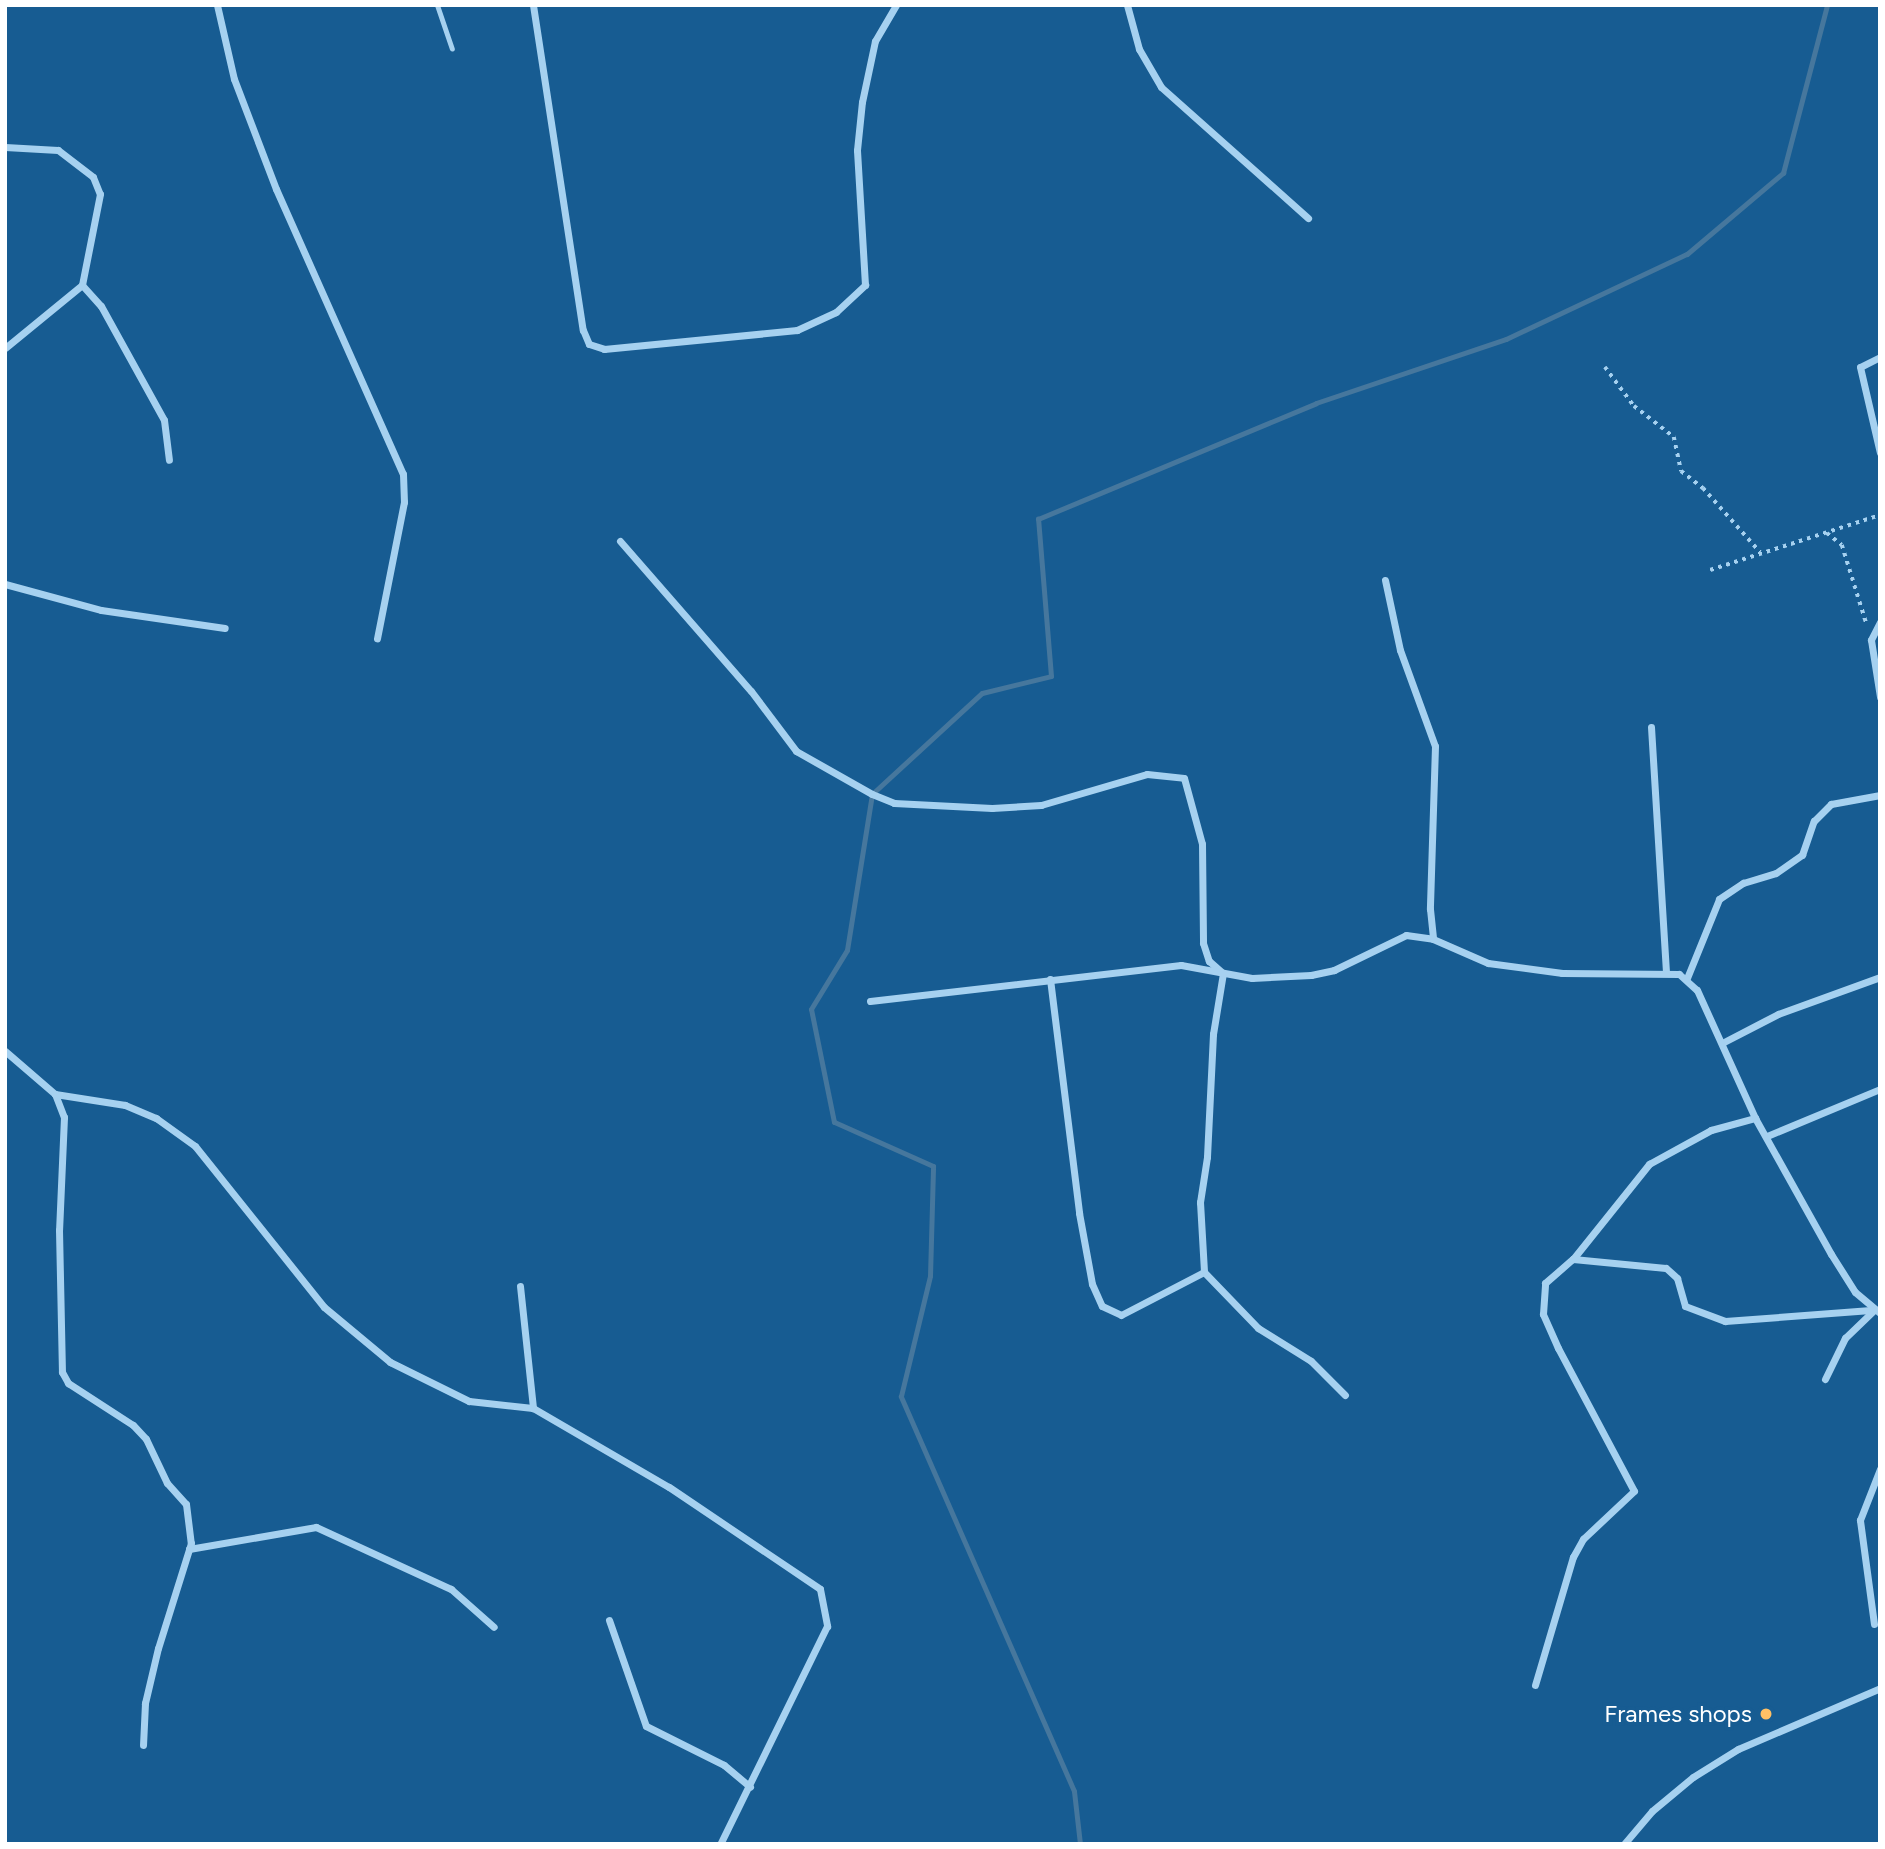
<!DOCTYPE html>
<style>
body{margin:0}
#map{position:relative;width:1885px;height:1849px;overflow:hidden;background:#175c92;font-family:Figtree,sans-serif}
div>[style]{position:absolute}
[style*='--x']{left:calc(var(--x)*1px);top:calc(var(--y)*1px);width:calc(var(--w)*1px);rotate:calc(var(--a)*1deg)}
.stream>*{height:5px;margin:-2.5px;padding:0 2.5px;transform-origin:2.5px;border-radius:2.5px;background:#46779d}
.path>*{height:3.5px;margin-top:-1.75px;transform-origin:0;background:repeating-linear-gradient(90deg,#a6d1f0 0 3.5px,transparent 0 8.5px)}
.service>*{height:5px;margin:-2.5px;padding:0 2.5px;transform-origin:2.5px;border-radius:2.5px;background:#a6d1f0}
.minor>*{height:7px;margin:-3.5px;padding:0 3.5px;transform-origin:3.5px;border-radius:3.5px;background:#a6d1f0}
.dots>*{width:19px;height:19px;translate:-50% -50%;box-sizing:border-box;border:4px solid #175c92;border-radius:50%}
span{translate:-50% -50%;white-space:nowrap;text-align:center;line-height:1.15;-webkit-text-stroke:7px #175c92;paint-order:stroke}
.poi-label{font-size:24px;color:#fff}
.right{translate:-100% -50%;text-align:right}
.frame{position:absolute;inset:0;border:7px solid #fff;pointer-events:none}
</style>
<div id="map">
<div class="stream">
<i style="--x:1080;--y:1844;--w:53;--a:-96.5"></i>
<i style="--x:1074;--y:1791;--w:431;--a:-113.7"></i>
<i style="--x:901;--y:1396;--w:123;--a:-76.4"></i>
<i style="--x:930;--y:1276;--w:110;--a:-88.4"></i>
<i style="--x:933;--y:1166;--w:108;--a:-156"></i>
<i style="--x:834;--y:1122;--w:115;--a:-101.5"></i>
<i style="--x:811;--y:1009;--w:69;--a:-58.6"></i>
<i style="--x:847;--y:950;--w:158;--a:-80.9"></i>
<i style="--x:872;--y:794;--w:149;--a:-42.6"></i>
<i style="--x:982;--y:693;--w:71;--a:-13.8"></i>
<i style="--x:1051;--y:676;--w:158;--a:-94.7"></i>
<i style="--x:1038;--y:519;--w:301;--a:-22.6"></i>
<i style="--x:1316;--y:403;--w:200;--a:-18.6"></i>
<i style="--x:1506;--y:339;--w:200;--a:-25.2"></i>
<i style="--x:1687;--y:254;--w:126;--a:-40.2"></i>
<i style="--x:1783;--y:173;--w:174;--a:-75.3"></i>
</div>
<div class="path">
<i style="--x:1605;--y:367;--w:49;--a:53.4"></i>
<i style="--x:1634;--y:406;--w:51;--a:37.8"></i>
<i style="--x:1674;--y:437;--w:35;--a:78"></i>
<i style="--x:1681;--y:471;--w:28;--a:38"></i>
<i style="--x:1703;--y:488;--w:86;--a:48.3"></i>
<i style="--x:1827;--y:533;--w:19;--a:39"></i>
<i style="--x:1842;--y:545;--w:81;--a:72.7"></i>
<i style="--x:1710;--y:570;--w:179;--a:-17.9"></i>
</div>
<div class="service">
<i style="--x:437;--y:5;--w:46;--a:71.2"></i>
</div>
<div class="minor">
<i style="--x:217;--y:5;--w:76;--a:77.1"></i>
<i style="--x:234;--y:79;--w:118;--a:69.1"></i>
<i style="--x:276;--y:189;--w:312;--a:66"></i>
<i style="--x:403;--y:474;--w:28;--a:88"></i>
<i style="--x:404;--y:502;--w:139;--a:101.2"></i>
<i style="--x:533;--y:5;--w:329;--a:81.3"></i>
<i style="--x:583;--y:330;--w:15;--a:67"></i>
<i style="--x:589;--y:344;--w:16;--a:18"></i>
<i style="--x:604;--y:349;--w:194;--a:-5.6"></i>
<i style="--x:797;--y:330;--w:43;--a:-24.8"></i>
<i style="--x:836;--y:312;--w:40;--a:-43"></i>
<i style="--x:865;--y:285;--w:135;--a:-93.4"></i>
<i style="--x:857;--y:150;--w:48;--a:-84.1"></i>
<i style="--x:862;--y:102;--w:62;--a:-78"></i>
<i style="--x:875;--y:41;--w:42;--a:-59.7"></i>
<i style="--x:1127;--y:5;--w:46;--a:74.7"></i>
<i style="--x:1139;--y:49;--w:44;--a:59.9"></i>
<i style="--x:1161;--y:87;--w:197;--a:41.7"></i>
<i style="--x:5;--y:147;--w:53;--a:3.2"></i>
<i style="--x:58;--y:150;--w:44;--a:37.6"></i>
<i style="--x:93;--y:177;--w:18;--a:68"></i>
<i style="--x:100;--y:194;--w:93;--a:101.2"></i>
<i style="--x:82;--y:285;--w:99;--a:140.7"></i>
<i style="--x:82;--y:285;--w:28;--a:48"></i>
<i style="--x:101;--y:306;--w:130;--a:61.1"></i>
<i style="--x:164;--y:420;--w:40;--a:82.9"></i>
<i style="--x:1880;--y:357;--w:22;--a:153"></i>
<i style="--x:1860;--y:367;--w:88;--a:76.9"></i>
<i style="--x:620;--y:541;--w:199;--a:48.9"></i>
<i style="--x:751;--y:691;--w:75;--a:53.1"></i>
<i style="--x:796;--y:751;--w:87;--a:29.5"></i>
<i style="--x:872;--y:794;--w:24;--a:22"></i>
<i style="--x:894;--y:803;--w:98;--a:2.9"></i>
<i style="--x:992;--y:808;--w:49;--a:-3.5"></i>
<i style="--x:1041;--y:805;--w:110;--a:-16.3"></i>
<i style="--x:1147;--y:774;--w:37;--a:6"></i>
<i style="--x:1184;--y:778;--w:68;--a:74.7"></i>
<i style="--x:1202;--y:844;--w:99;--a:89.4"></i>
<i style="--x:1203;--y:943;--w:19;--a:72"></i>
<i style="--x:1209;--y:961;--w:18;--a:41"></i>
<i style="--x:1223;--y:973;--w:62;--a:99.3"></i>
<i style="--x:1213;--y:1034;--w:123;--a:92.8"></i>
<i style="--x:1207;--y:1157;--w:46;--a:98.8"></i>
<i style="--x:1200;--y:1202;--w:70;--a:86.7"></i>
<i style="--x:1204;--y:1272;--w:78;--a:46"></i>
<i style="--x:1258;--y:1328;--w:62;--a:31.9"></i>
<i style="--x:1311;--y:1361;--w:48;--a:45"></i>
<i style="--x:1385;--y:580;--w:72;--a:77.9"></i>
<i style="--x:1400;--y:650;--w:102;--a:70"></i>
<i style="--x:1435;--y:746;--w:163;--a:91.8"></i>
<i style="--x:1430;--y:909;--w:30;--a:84"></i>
<i style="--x:5;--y:584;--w:99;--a:15.2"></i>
<i style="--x:101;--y:610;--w:125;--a:8.3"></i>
<i style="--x:1880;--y:622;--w:20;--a:117"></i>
<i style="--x:1871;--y:640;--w:58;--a:81"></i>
<i style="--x:1651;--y:727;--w:245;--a:86.5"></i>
<i style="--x:1687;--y:978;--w:85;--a:-67.9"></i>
<i style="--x:1719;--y:899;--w:29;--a:-34"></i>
<i style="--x:1743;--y:883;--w:34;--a:-17"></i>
<i style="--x:1776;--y:873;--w:32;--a:-35"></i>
<i style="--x:1802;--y:855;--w:36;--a:-71"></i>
<i style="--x:1814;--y:821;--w:24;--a:-45"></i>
<i style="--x:1831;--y:804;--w:50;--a:-10.4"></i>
<i style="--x:1050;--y:979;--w:236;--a:82.9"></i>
<i style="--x:1079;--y:1213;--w:72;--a:79.6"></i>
<i style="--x:1092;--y:1284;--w:24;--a:66"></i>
<i style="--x:1102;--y:1306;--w:21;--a:25"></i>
<i style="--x:1121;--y:1315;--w:93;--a:-27.4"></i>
<i style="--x:870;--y:1001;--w:313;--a:-6.6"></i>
<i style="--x:1181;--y:965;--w:72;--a:10.4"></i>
<i style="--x:1252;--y:978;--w:59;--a:-2.9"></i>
<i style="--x:1311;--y:975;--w:24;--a:-12"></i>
<i style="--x:1334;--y:970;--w:80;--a:-25.9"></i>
<i style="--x:1406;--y:935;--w:27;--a:8"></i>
<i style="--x:1433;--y:939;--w:60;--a:23.6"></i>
<i style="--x:1488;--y:963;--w:75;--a:7.7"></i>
<i style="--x:1562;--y:973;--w:117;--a:0.5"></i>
<i style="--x:1679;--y:974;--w:24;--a:42"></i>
<i style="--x:1697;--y:990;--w:141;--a:65.6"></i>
<i style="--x:1755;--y:1118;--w:156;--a:60.8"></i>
<i style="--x:1831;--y:1254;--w:45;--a:57.7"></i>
<i style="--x:1855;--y:1292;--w:33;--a:40"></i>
<i style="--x:1722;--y:1043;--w:63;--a:-27.4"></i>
<i style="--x:1778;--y:1014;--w:109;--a:-19.9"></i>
<i style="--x:5;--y:1051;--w:66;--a:40.7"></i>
<i style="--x:55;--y:1094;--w:25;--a:69"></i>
<i style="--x:64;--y:1117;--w:113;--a:92.5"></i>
<i style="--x:59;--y:1230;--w:142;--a:88.8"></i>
<i style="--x:62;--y:1372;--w:13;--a:61"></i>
<i style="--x:68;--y:1383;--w:77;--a:32.9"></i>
<i style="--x:133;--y:1425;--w:19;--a:47"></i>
<i style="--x:146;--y:1439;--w:49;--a:64.5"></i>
<i style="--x:167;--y:1483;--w:28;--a:48"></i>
<i style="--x:186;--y:1504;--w:39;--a:83"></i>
<i style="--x:191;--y:1543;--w:110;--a:107.4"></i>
<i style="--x:158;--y:1648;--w:57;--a:103.3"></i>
<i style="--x:145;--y:1703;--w:42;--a:92.7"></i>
<i style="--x:55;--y:1094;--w:71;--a:8.9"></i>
<i style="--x:125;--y:1105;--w:34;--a:23"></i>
<i style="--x:156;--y:1118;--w:48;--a:35.7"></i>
<i style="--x:195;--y:1146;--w:206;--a:51.3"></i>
<i style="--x:324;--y:1307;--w:86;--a:39.8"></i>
<i style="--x:390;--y:1362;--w:88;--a:26.3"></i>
<i style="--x:469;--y:1401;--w:64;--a:6.2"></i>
<i style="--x:533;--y:1408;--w:157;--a:30.2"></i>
<i style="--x:669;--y:1487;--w:182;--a:34"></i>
<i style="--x:820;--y:1589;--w:38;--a:79"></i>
<i style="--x:827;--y:1626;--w:243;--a:116.1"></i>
<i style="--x:1767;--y:1136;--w:122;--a:-22.6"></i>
<i style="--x:1573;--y:1259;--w:93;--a:5.5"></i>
<i style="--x:1666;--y:1268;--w:15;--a:42"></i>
<i style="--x:1677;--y:1278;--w:29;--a:74"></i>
<i style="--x:1685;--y:1306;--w:43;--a:20.6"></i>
<i style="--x:1725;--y:1321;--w:146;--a:-4.3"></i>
<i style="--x:520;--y:1286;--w:123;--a:83.9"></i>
<i style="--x:1825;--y:1379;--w:46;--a:-64"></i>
<i style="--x:1845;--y:1338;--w:39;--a:-44"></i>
<i style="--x:189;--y:1549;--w:129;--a:-9.8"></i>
<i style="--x:316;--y:1527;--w:149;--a:24.7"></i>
<i style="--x:451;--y:1589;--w:57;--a:41.5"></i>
<i style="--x:609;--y:1620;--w:112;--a:70.8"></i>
<i style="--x:646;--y:1726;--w:87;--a:26.6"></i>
<i style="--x:724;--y:1765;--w:34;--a:40"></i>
<i style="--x:1874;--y:1624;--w:105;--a:-97.7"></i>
<i style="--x:1860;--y:1520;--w:55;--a:-68.6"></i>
<i style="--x:1535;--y:1685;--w:134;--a:-73.5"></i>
<i style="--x:1573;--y:1557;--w:21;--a:-61"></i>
<i style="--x:1583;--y:1539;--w:70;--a:-43.3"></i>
<i style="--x:1634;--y:1491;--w:162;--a:-118"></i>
<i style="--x:1558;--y:1348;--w:37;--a:-114"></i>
<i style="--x:1543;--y:1314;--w:31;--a:-86"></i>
<i style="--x:1545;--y:1283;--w:37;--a:-41"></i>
<i style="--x:1573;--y:1259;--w:122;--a:-51.3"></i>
<i style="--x:1649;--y:1164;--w:71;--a:-28.7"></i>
<i style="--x:1711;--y:1130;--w:46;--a:-15.3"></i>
<i style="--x:1624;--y:1844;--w:43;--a:-49.7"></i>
<i style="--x:1652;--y:1811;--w:53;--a:-39.7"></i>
<i style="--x:1693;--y:1777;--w:53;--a:-31.9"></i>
<i style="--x:1738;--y:1749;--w:155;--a:-23.2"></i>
</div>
<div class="dots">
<i style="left:1766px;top:1714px;background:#ffc065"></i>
</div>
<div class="poi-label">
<span class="right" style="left:1752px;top:1714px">Frames shops</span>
</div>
<div class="frame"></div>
</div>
